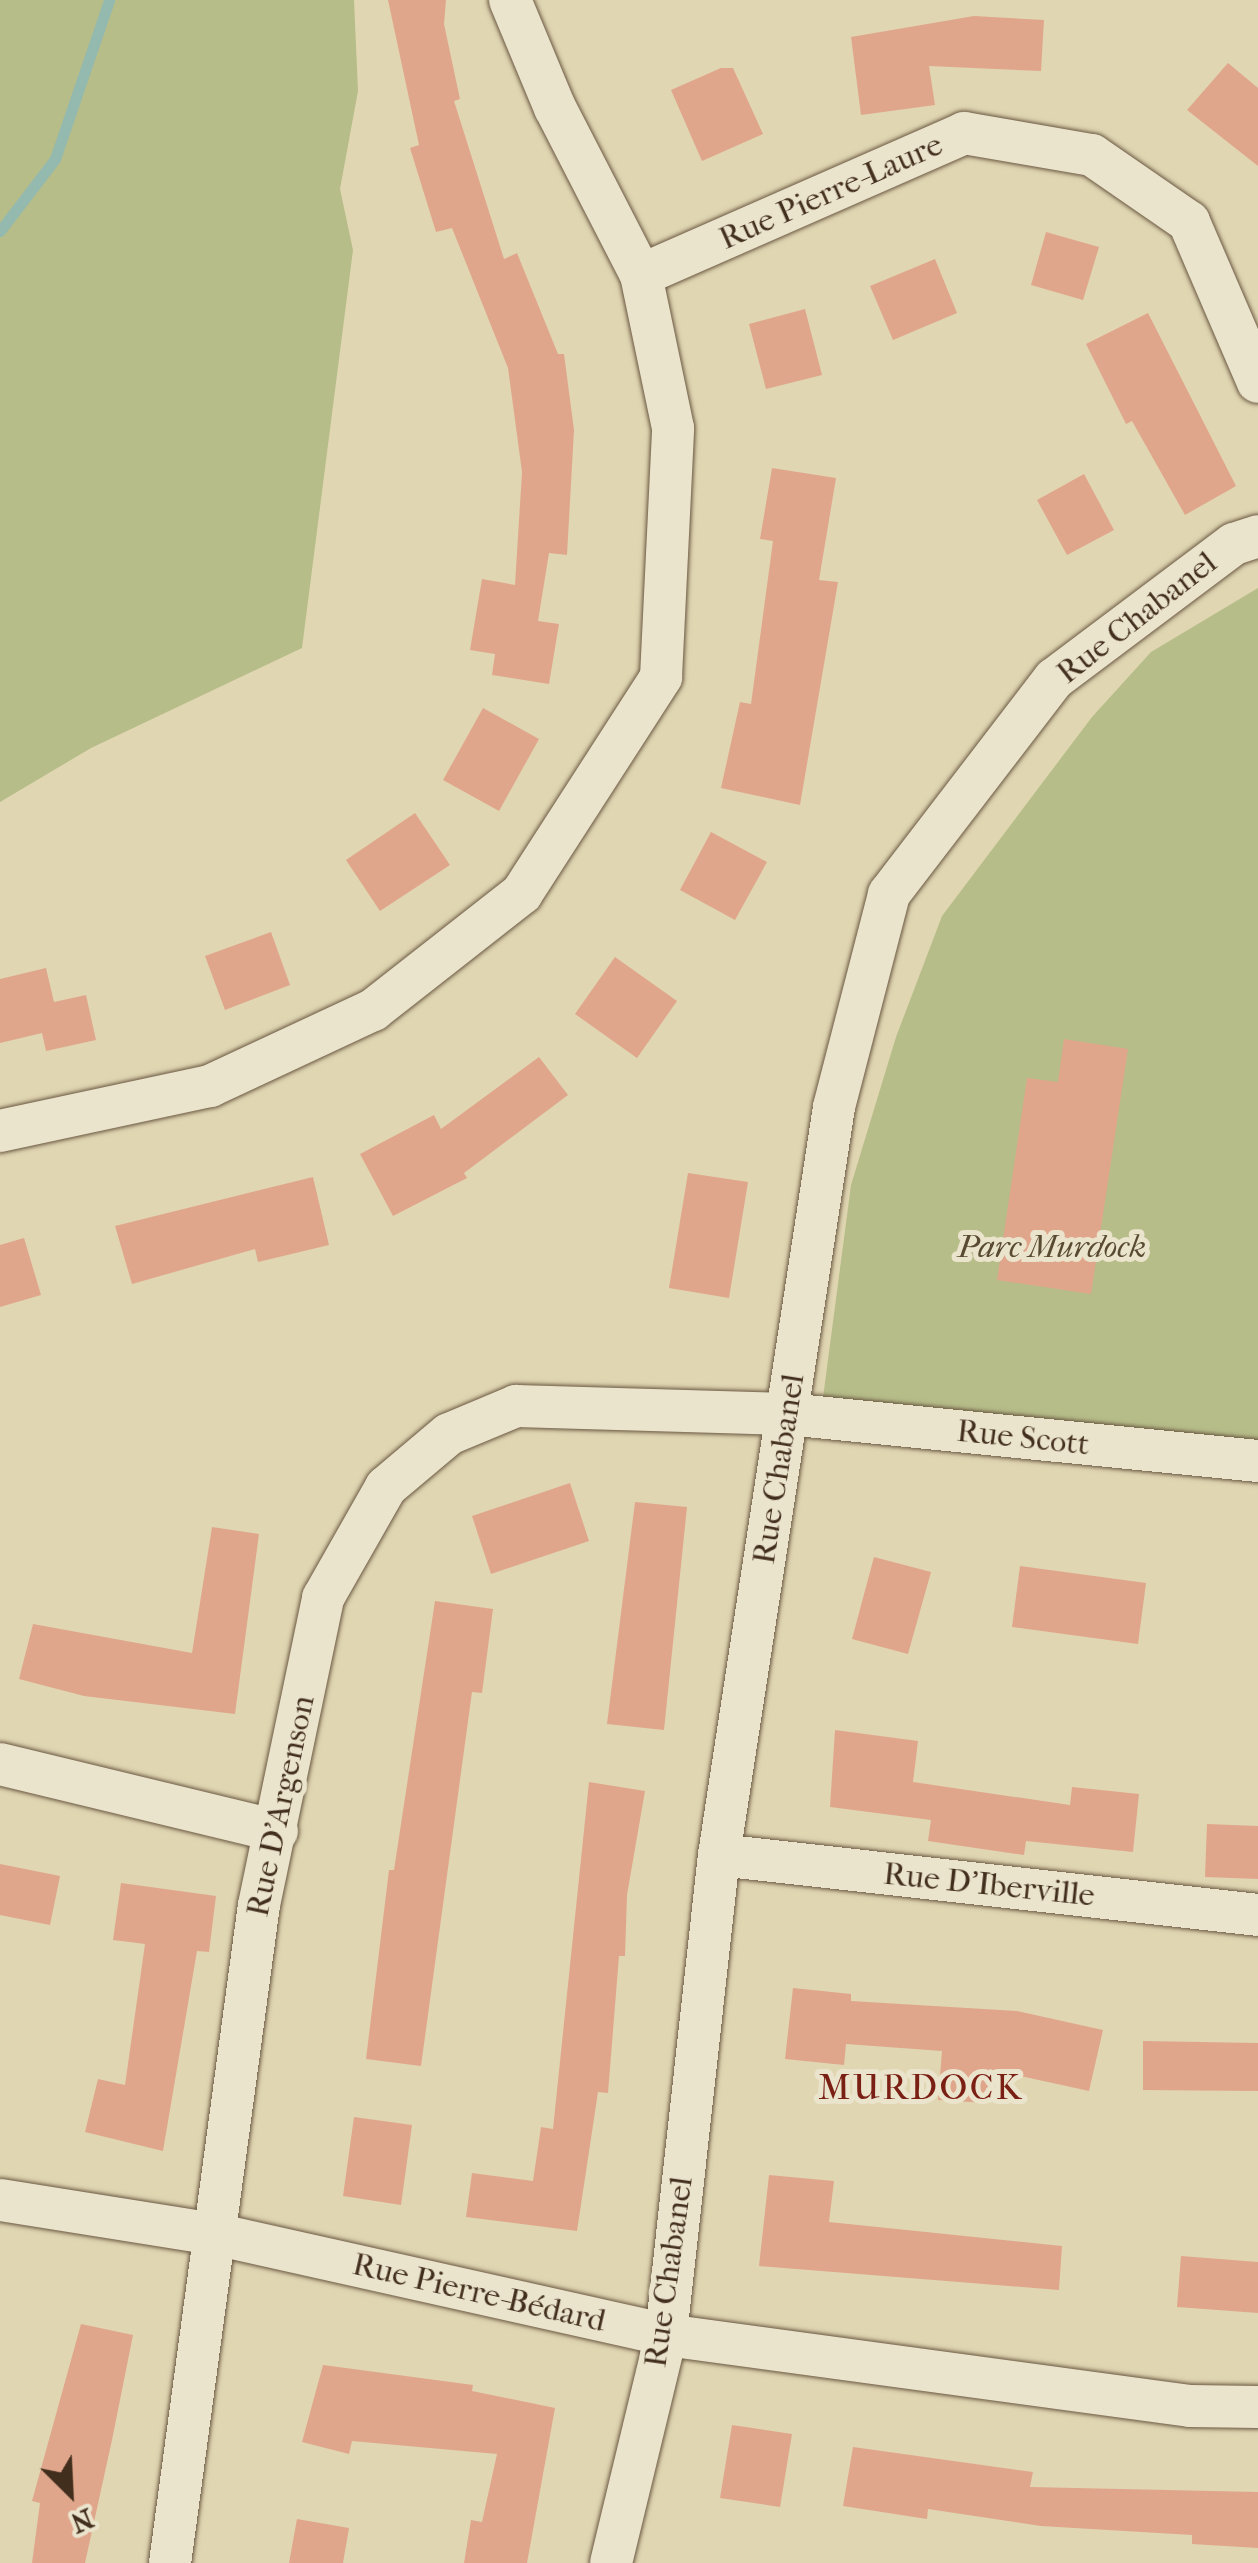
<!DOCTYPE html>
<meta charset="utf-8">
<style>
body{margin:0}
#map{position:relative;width:1258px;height:2563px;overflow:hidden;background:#e0d6b2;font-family:"IM FELL French Canon",serif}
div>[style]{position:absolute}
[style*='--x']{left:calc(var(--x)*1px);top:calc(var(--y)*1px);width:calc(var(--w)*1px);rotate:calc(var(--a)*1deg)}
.green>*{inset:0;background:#b6bd89}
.stream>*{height:11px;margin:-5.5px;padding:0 5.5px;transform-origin:5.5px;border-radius:5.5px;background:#94b9ae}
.building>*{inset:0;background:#e0a68c}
.roads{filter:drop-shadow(0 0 2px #6a5842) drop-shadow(0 0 2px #6a5842)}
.minor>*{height:42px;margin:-21px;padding:0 21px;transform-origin:21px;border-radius:21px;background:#ebe4cd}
span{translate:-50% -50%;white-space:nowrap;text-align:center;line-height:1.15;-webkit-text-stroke:10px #ebe4cd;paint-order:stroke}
.street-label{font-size:32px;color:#422e1c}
.park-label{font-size:32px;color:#594b32;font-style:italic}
.neighbourhood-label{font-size:35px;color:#7a1f14;letter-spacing:2.5px}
.north{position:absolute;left:20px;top:2443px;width:100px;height:100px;-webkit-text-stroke:8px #ebe4cd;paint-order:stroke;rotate:156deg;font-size:28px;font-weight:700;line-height:40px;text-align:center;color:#422e1c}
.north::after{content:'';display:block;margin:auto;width:35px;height:45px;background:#422e1c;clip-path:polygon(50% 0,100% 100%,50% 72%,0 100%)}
</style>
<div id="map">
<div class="green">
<i style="clip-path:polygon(0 0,354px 0,358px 91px,340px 189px,353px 250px,302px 648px,91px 748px,0 802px)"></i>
<i style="clip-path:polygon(1258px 588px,1258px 1469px,821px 1413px,851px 1185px,896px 1037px,942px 916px,1092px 717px,1151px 652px)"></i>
</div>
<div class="stream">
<i style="--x:0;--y:231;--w:91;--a:-52.6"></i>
<i style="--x:55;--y:159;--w:168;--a:-71.2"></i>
</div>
<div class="building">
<i style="clip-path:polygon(388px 0,446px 0,444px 24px,460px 99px,454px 101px,504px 259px,517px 253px,558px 354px,564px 354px,574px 430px,567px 555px,549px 553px,538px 621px,559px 624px,549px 684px,492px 675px,495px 654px,470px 650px,482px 579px,515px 585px,522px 472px,508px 368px,452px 228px,436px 232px,410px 148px,419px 145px)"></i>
<i style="clip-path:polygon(974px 16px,1044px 20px,1041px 71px,929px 66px,935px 105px,861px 115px,851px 37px)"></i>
<i style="clip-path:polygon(1228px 63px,1258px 88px,1258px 166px,1187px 110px)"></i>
<i style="clip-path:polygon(721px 68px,733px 68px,763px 134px,702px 161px,671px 90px)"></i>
<i style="clip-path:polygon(1046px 232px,1099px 247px,1083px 300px,1031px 285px)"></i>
<i style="clip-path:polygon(935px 259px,957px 313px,893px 340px,870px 286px)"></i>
<i style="clip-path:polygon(805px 309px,822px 375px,766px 389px,749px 324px)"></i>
<i style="clip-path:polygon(1148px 313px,1236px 486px,1185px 515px,1132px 421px,1126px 424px,1086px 344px)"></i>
<i style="clip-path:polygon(772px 468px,836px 478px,819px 580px,838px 582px,800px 805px,721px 788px,740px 702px,751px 704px,773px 541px,760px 539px)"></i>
<i style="clip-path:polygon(1084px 474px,1114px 530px,1067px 555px,1037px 500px)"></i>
<i style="clip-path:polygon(483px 708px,539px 739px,499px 811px,443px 780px)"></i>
<i style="clip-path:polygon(415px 813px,450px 865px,380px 911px,346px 860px)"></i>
<i style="clip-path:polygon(711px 832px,767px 862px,735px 920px,680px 890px)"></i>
<i style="clip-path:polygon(271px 932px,290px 985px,225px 1010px,205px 956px)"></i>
<i style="clip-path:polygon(615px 957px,677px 1001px,637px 1058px,575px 1014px)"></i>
<i style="clip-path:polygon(46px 968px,54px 1002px,86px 995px,96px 1040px,46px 1051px,42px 1033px,0 1043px,0 979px)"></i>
<i style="clip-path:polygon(1064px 1039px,1128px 1049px,1091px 1294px,997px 1280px,1027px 1078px,1058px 1082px)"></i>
<i style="clip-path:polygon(539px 1057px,568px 1095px,464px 1173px,467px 1178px,393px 1216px,360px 1154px,434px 1115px,441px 1129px)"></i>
<i style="clip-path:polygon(688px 1173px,748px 1182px,729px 1298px,669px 1288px)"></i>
<i style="clip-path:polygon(313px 1177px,329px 1245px,258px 1262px,255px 1249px,132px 1284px,115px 1226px)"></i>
<i style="clip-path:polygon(24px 1238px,41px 1295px,0 1307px,0 1245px)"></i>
<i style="clip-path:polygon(570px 1483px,589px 1541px,491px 1574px,472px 1516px)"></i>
<i style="clip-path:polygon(635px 1502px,687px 1507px,664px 1730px,607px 1724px)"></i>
<i style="clip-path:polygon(212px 1527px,259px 1534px,235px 1714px,84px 1696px,19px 1679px,33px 1624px,192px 1653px)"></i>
<i style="clip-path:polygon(874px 1557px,931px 1572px,908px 1654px,852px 1639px)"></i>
<i style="clip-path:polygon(1020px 1566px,1146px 1583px,1138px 1644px,1012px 1627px)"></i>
<i style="clip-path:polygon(435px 1601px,493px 1609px,482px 1693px,472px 1692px,421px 2066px,366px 2059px,389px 1870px,394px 1870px)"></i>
<i style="clip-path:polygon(835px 1730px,918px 1741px,913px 1782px,1070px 1805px,1072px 1787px,1139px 1794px,1133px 1852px,1026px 1841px,1024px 1855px,928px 1841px,931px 1820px,830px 1807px)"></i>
<i style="clip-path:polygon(589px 1782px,645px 1791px,627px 1895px,625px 1956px,619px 1956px,608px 2093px,598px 2092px,577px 2231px,466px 2217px,472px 2173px,533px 2181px,541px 2127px,553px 2129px)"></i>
<i style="clip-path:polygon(1207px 1824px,1258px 1826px,1258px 1879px,1205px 1877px)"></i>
<i style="clip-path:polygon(0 1864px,60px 1876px,50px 1925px,0 1915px)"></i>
<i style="clip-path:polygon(121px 1883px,216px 1896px,209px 1952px,197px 1951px,163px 2151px,85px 2132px,98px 2079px,125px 2085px,145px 1944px,113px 1940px)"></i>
<i style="clip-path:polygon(793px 1988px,851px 1994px,851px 2001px,1017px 2011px,1103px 2030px,1089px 2091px,989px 2069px,987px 2103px,938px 2100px,942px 2051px,846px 2044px,844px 2065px,785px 2059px)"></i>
<i style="clip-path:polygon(1143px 2041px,1258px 2043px,1258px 2091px,1143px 2090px)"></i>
<i style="clip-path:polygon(354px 2117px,412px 2125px,401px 2205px,343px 2196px)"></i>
<i style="clip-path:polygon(769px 2175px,834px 2181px,829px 2222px,1062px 2246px,1059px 2290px,759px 2266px)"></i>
<i style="clip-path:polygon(1181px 2256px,1258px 2262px,1258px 2313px,1177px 2307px)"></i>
<i style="clip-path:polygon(81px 2324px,133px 2335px,112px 2440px,85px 2563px,32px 2563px,40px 2503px,32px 2501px)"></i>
<i style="clip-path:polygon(323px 2365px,473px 2385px,472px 2391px,555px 2408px,527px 2563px,464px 2563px,471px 2520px,482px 2522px,497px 2454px,352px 2441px,349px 2454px,302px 2442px)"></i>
<i style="clip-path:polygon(732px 2425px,792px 2434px,780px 2507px,720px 2498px)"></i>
<i style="clip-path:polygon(853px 2447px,1033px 2472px,1030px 2487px,1258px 2492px,1258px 2548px,1192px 2544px,1192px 2535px,1041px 2526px,928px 2509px,927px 2519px,843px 2506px)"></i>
<i style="clip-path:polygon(297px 2519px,349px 2528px,343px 2563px,289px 2563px)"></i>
</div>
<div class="roads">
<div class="minor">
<i style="--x:641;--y:275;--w:353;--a:-23.7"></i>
<i style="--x:964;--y:133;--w:130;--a:9.8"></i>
<i style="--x:1092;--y:155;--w:118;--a:34.6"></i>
<i style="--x:1189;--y:222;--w:174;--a:66.7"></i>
<i style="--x:0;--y:1131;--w:215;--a:-12.1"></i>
<i style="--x:210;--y:1086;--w:180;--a:-25"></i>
<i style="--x:373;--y:1010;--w:189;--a:-38.1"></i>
<i style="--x:522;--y:893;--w:257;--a:-57.2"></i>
<i style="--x:661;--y:677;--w:249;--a:-87.2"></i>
<i style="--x:673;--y:428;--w:156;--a:-101.8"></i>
<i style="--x:641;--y:275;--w:188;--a:-117.2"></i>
<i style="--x:555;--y:108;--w:117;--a:-112.6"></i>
<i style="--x:0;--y:1764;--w:285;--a:13.6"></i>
<i style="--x:719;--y:1855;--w:542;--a:6.35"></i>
<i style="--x:0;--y:2200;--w:218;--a:9"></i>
<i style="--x:215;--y:2234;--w:462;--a:12.6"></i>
<i style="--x:666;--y:2335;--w:529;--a:7.72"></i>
<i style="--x:1190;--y:2406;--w:68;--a:0.8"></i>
<i style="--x:170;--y:2563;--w:664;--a:-82.3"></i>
<i style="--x:259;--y:1905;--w:314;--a:-78.2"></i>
<i style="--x:323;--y:1598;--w:128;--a:-60.4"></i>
<i style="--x:386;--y:1487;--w:82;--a:-40.1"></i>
<i style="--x:449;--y:1434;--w:73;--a:-22.7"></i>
<i style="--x:516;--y:1406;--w:271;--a:1.7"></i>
<i style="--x:787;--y:1414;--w:473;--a:5.7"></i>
<i style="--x:611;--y:2563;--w:235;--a:-76.4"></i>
<i style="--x:666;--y:2335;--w:483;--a:-83.7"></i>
<i style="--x:719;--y:1855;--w:757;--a:-81.26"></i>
<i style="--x:834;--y:1107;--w:220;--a:-75.5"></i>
<i style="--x:889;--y:894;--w:271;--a:-52.5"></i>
<i style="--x:1054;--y:679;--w:225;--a:-36.9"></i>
<i style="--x:1234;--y:544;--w:25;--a:-18"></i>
</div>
</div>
<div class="street-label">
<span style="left:831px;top:192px;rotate:-24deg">Rue Pierre-Laure</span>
<span style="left:1137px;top:618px;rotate:-38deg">Rue Chabanel</span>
<span style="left:1023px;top:1438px;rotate:6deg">Rue Scott</span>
<span style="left:779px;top:1469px;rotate:-81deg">Rue Chabanel</span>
<span style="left:281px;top:1806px;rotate:-78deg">Rue D'Argenson</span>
<span style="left:989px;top:1885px;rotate:6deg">Rue D'Iberville</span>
<span style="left:669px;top:2272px;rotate:-82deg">Rue Chabanel</span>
<span style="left:479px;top:2293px;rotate:13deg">Rue Pierre-Bédard</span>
</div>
<div class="park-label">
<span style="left:1052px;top:1247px">Parc Murdock</span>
</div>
<div class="neighbourhood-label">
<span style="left:921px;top:2088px">MURDOCK</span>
</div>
<div class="north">N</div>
</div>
